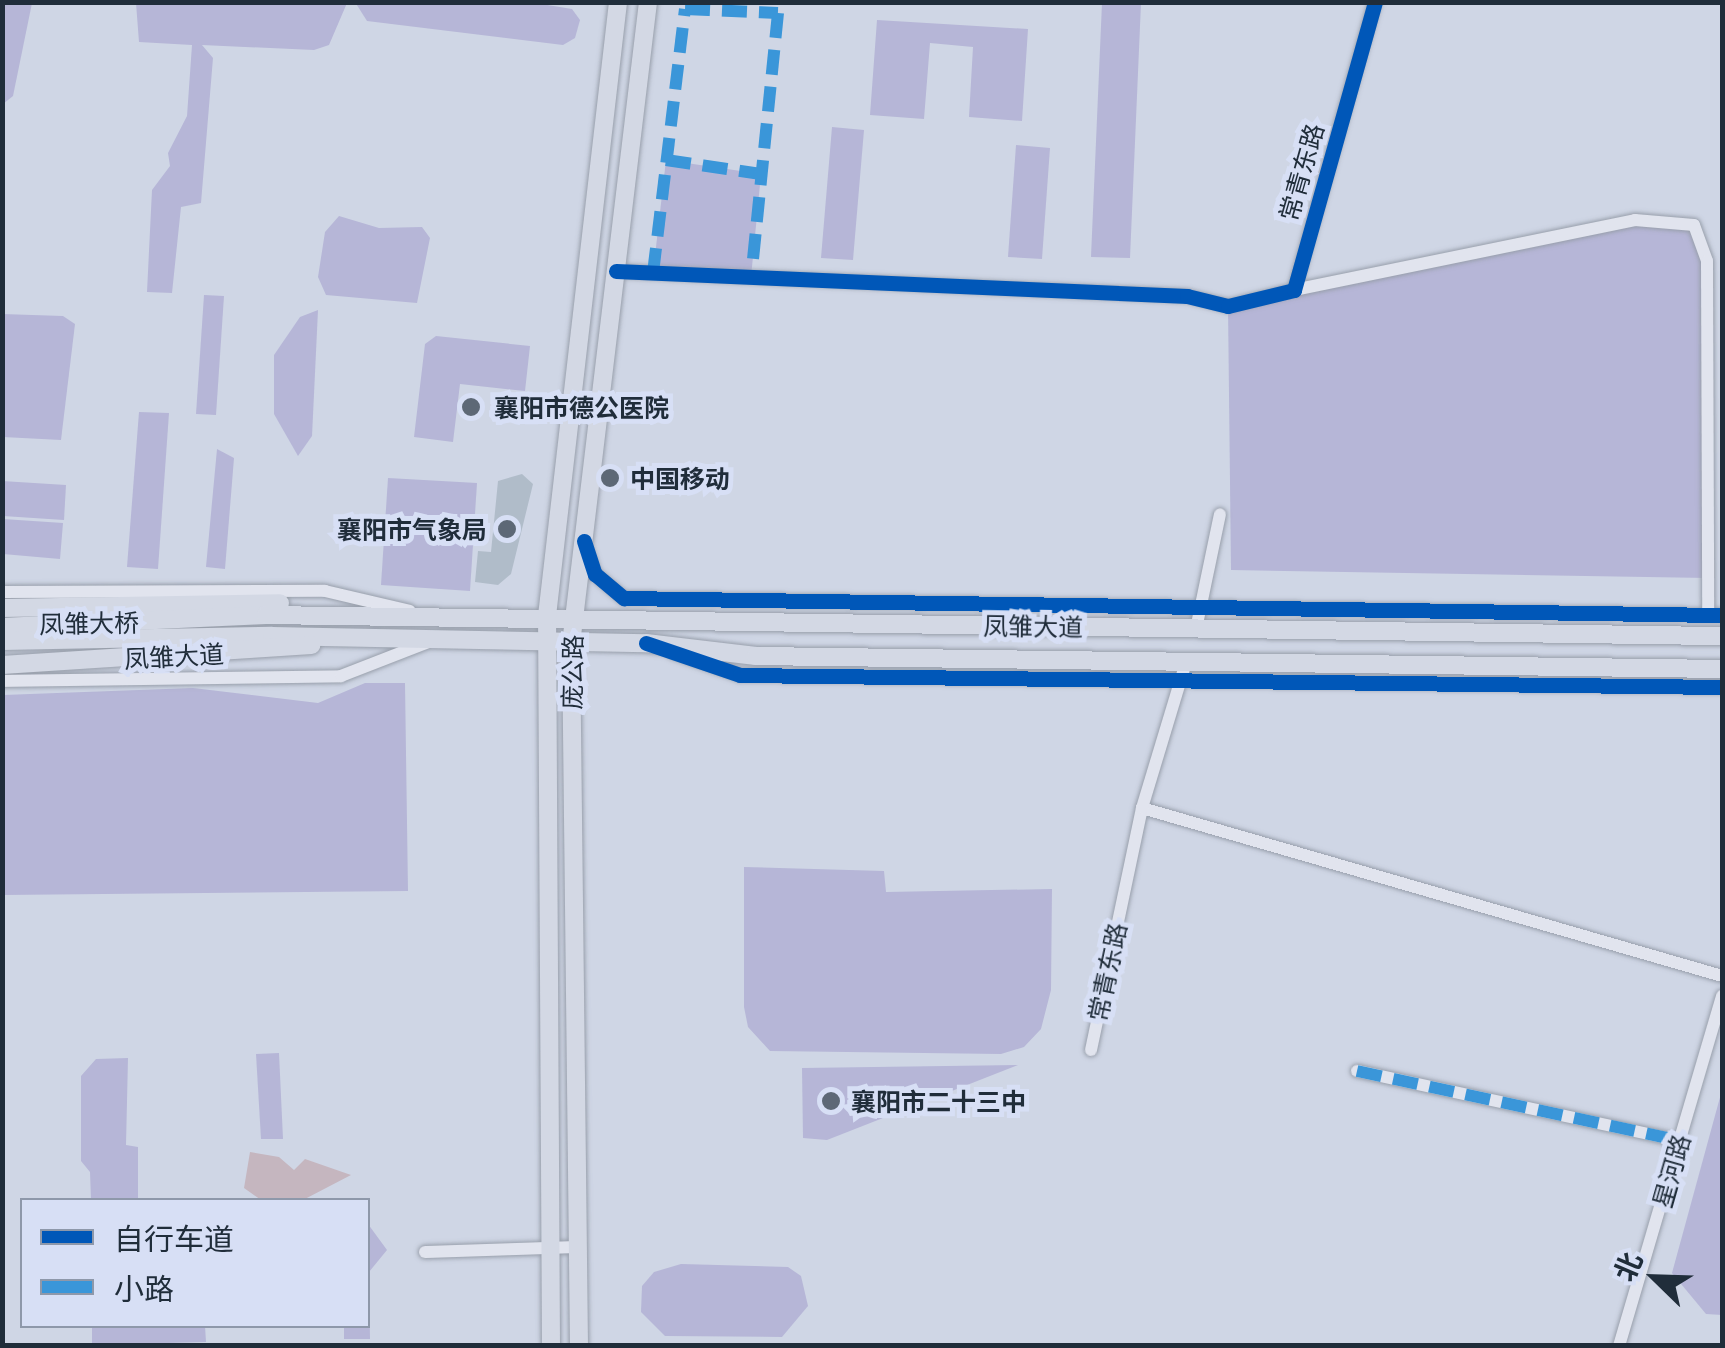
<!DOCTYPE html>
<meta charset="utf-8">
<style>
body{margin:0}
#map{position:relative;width:1725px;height:1348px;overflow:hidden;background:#cfd6e5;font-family:"Noto Serif","Noto Sans SC",serif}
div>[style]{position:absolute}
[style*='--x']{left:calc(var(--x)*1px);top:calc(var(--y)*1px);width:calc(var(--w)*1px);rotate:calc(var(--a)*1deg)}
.green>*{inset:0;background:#b6b6d7}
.water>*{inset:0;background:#c5b6bf}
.building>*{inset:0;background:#b0bcc9}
.roads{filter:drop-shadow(0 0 2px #989fab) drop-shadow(0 0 2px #989fab)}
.minor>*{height:12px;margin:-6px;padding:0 6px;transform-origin:6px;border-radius:6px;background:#e1e4ee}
.major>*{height:18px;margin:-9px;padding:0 9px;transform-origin:9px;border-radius:9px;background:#d3d8e4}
.quiet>*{height:12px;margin-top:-6px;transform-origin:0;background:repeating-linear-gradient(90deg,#3a96d9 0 25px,transparent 0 37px)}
.cycleway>*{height:15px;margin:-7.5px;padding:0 7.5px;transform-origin:7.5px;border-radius:7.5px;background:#0057b8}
.dots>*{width:28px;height:28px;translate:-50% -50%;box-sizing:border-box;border:5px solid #d7dff5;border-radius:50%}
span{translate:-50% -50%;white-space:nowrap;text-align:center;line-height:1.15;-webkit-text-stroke:10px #d7dff5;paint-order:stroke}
.street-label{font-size:25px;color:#202d3a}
.poi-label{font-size:25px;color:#202d3a;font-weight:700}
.left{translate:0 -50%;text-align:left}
.right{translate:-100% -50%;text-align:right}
.frame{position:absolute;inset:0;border:5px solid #202d3a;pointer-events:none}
.legend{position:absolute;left:20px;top:1198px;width:350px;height:130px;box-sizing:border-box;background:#d7dff5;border:2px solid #8e98aa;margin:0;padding:12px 18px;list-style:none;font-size:30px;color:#202d3a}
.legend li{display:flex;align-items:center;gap:20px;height:50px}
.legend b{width:50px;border:2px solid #8e98aa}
.north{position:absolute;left:1605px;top:1228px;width:100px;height:100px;-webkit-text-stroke:8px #d7dff5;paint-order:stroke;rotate:293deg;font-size:28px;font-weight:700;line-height:40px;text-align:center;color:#202d3a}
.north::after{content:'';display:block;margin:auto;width:35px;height:45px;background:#202d3a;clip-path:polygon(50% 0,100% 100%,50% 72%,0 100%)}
</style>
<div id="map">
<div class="green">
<i style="clip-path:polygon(3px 2px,32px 3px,13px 96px,3px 104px)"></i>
<i style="clip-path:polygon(355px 2px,535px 3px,572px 9px,580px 20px,575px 38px,563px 45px,367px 21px)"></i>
<i style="clip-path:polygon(136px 3px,347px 3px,329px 45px,314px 50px,202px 45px,213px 58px,201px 203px,181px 207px,172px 293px,147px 292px,152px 190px,170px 166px,168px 153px,187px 116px,192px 45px,139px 42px)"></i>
<i style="clip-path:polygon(1102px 3px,1141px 3px,1130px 258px,1091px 257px)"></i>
<i style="clip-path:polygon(877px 20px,1028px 29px,1022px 121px,969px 117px,973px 47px,930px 43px,924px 119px,870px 115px)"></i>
<i style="clip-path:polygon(832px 127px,864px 130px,853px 260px,821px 258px)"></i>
<i style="clip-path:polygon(1016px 145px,1050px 148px,1042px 259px,1008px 257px)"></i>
<i style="clip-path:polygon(666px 160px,761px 174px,751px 277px,653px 273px)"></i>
<i style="clip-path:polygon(339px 216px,379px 228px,422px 227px,430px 238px,417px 303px,326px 295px,318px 277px,325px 232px)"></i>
<i style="clip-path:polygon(1635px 220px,1679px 221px,1703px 239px,1708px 578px,1231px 570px,1228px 306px)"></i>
<i style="clip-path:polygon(204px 295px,224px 296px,216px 415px,196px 414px)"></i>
<i style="clip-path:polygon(318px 310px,312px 436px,298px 456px,274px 414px,274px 355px,300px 317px)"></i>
<i style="clip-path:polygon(2px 314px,63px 316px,75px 324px,61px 440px,3px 437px)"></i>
<i style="clip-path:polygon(436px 336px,530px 346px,525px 391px,460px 384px,453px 442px,414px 437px,425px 344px)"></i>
<i style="clip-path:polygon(139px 412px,169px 413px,158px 569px,127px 567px)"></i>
<i style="clip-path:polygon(217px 449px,234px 458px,225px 569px,206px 567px)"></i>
<i style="clip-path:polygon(388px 478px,477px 483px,470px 591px,381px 585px)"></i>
<i style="clip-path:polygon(2px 481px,66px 485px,64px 520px,3px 516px)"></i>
<i style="clip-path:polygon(3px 519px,63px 523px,60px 559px,3px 554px)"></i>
<i style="clip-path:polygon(365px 683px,405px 683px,408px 891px,3px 895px,3px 695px,193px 688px,318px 703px)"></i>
<i style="clip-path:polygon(744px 867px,884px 871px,886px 892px,1052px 889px,1051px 990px,1041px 1029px,1024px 1047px,1001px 1054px,770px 1051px,748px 1027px,744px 1007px)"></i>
<i style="clip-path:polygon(279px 1053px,283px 1139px,261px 1139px,256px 1054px)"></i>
<i style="clip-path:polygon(128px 1058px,126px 1145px,138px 1147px,138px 1200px,91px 1200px,90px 1172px,81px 1161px,81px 1076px,96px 1059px)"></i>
<i style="clip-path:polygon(1018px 1065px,827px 1140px,803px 1138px,802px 1068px)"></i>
<i style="clip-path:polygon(1722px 1090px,1722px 1315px,1706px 1314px,1672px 1273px)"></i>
<i style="clip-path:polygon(368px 1224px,387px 1250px,369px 1272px,370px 1339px,344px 1339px,344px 1326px,368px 1326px)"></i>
<i style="clip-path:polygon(681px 1264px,788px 1267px,801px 1276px,808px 1306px,782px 1337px,665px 1336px,641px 1312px,642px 1286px,654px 1272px)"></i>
<i style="clip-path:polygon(92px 1326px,205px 1326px,206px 1342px,92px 1345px)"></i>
</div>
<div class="water">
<i style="clip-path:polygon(250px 1152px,279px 1157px,294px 1170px,305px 1159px,351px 1175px,303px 1200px,261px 1200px,244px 1188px)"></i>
</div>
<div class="building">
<i style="clip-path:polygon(522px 474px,533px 484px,511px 574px,498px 585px,475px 582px,478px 551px,491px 552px,498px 481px)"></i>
</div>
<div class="roads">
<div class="minor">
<i style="--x:616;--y:271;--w:572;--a:2.51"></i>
<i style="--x:1187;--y:296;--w:42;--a:13.7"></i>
<i style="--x:1228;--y:306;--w:68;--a:-13.6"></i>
<i style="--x:1294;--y:290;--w:299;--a:-74.3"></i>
<i style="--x:1294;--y:290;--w:348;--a:-11.6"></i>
<i style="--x:1635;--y:220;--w:59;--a:4.8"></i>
<i style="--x:1694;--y:225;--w:38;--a:70"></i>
<i style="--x:1707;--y:261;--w:354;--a:89.8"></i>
<i style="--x:585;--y:545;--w:31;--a:71"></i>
<i style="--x:595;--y:574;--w:38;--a:40"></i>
<i style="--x:624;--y:598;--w:1098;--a:0.89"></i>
<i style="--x:2;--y:592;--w:323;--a:-0.2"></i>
<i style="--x:325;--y:591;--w:87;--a:13.2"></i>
<i style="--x:1196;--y:629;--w:117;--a:-78.2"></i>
<i style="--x:672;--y:652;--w:72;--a:18.7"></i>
<i style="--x:740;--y:675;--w:982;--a:0.7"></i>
<i style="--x:2;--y:681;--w:339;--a:-0.8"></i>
<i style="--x:341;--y:676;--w:93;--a:-21.3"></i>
<i style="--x:1142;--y:808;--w:604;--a:16.15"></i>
<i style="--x:1091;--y:1050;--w:247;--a:-78.1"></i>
<i style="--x:1142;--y:808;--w:152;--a:-73.2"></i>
<i style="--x:1357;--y:1071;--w:330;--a:12.2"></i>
<i style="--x:425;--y:1252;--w:153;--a:-1.9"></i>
<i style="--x:1619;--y:1346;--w:365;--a:-73.6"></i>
</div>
<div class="major">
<i style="--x:2;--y:608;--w:278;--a:-1"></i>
<i style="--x:2;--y:627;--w:264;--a:-2.6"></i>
<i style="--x:266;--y:615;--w:1456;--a:0.83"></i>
<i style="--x:2;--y:641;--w:270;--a:-1.1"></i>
<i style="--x:272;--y:636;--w:374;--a:1.1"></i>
<i style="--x:646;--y:643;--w:111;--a:6.7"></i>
<i style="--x:756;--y:656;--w:966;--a:0.77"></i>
<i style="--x:2;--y:665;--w:310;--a:-3.7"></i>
<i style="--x:551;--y:1346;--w:730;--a:-90.31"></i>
<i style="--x:547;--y:616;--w:618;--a:-83.4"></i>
<i style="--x:579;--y:1346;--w:702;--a:-90.65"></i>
<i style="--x:571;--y:644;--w:647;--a:-83.16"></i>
</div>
</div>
<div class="quiet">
<i style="--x:666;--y:160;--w:96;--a:8.4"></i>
<i style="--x:653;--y:273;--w:266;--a:-83.1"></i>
<i style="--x:685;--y:9;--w:93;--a:2.5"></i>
<i style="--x:778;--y:13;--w:265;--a:95.8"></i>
<i style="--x:1357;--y:1071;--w:330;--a:12.2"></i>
</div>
<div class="cycleway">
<i style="--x:616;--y:271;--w:572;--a:2.51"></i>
<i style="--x:1187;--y:296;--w:42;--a:13.7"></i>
<i style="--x:1228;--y:306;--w:68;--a:-13.6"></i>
<i style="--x:1294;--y:290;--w:299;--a:-74.3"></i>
<i style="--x:584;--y:541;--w:35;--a:72"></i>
<i style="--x:595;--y:574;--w:38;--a:40"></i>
<i style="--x:624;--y:598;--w:1098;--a:0.89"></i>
<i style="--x:646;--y:643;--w:99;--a:18.8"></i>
<i style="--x:740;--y:675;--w:982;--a:0.7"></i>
</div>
<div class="dots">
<i style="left:471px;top:407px;background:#5d6876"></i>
<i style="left:610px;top:478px;background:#5d6876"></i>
<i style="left:507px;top:529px;background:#5d6876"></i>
<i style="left:831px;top:1101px;background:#5d6876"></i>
</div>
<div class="street-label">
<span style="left:1301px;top:172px;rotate:-74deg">常青东路</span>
<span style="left:89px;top:623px;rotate:-1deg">凤雏大桥</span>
<span style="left:1033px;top:626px;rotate:1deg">凤雏大道</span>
<span style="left:174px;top:656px;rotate:-3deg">凤雏大道</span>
<span style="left:572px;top:672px;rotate:-89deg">庞公路</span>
<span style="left:1107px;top:972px;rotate:-78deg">常青东路</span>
<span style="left:1671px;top:1171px;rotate:-74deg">星河路</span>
</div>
<div class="poi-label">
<span class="left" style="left:494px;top:407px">襄阳市德公医院</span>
<span class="left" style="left:630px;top:478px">中国移动</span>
<span class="right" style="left:487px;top:529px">襄阳市气象局</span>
<span class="left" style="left:851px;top:1101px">襄阳市二十三中</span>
</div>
<div class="frame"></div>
<ul class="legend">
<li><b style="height:12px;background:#0057b8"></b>自行车道</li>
<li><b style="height:12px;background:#3a96d9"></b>小路</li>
</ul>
<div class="north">北</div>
</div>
